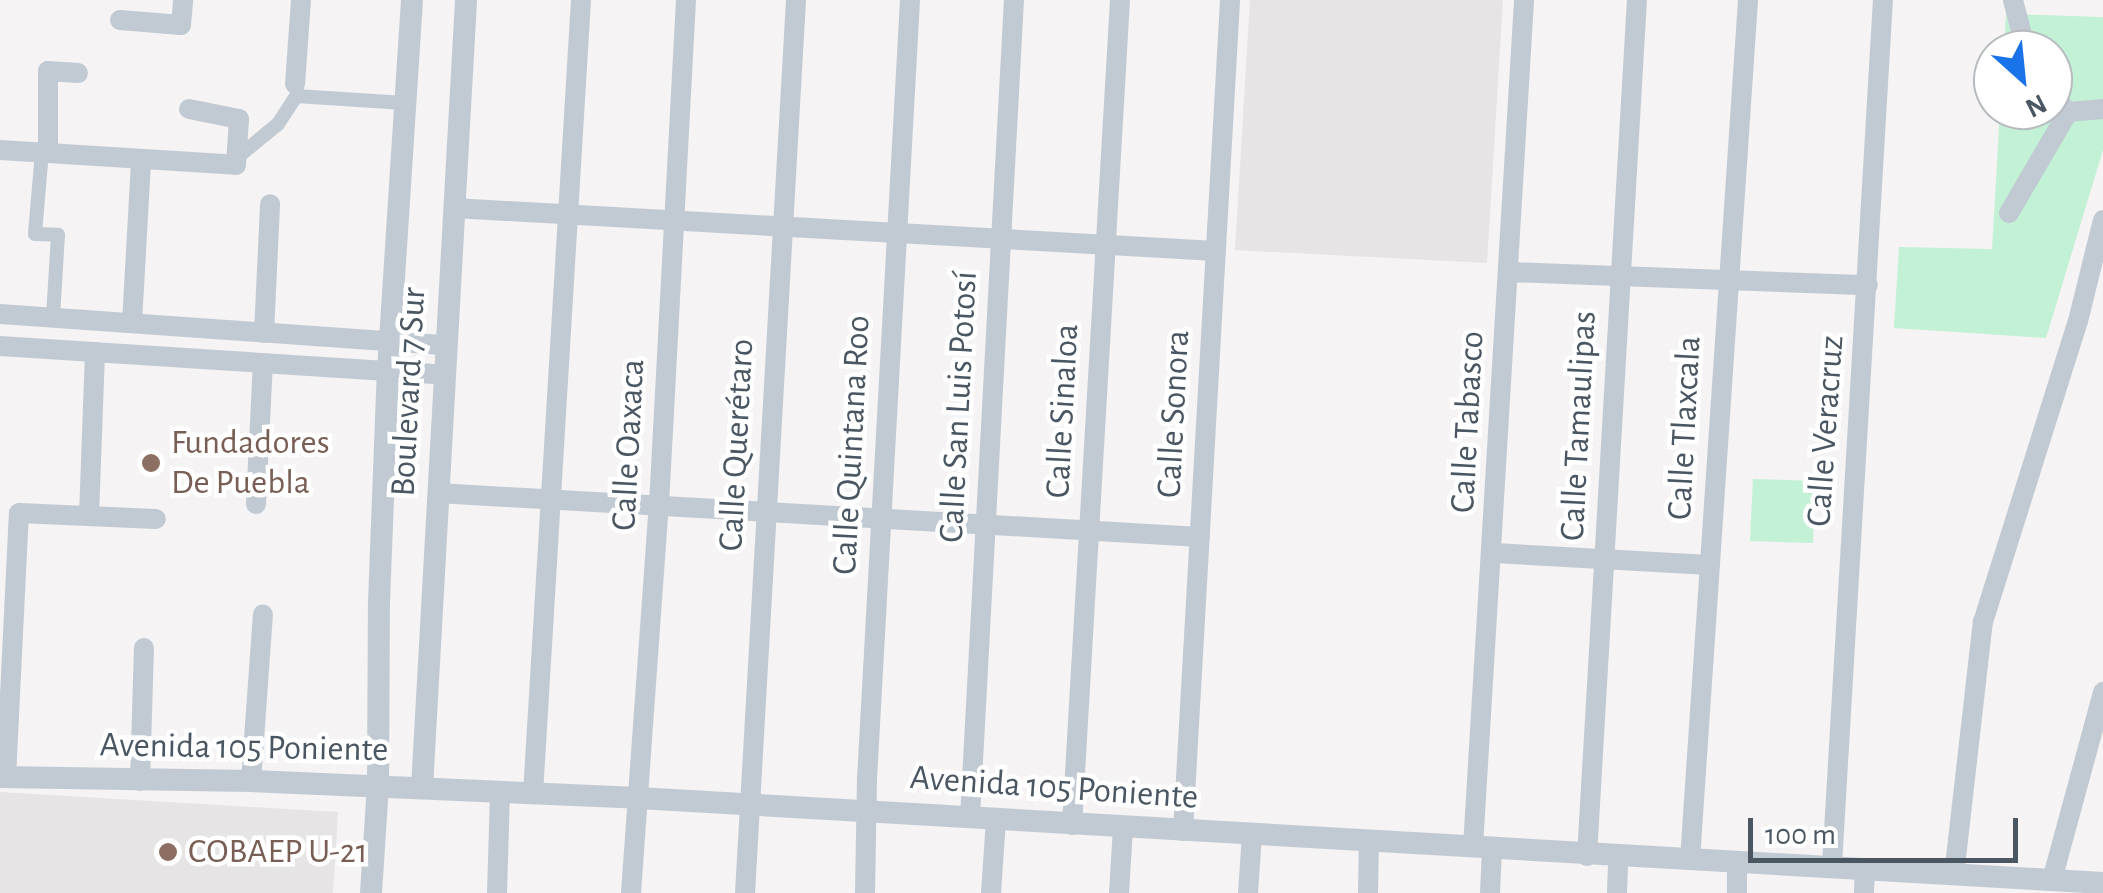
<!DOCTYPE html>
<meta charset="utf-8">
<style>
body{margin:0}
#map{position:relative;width:2103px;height:893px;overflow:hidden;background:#f5f3f3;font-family:"Alegreya Sans",sans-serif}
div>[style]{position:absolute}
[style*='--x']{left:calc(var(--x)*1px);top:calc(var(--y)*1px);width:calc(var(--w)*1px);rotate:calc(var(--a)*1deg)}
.education>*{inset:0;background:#e6e4e5}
.green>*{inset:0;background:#c3f1d5}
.pedestrian>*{height:14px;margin:-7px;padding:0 7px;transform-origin:7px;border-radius:7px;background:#c1cad2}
.minor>*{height:20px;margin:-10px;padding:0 10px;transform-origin:10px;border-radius:10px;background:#c1cad2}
.tertiary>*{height:22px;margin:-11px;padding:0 11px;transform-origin:11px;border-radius:11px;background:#c1cad2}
.dots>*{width:28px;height:28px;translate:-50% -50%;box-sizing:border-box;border:5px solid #fff;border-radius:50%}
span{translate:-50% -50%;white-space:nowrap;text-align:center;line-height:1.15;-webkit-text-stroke:9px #fff;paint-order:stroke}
.street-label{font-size:35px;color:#4a5661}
.education-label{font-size:35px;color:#785e54}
.left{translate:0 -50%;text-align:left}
.north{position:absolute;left:1973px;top:30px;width:100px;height:100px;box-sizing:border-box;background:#fff;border:2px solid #b7bbc0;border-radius:50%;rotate:153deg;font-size:28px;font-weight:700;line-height:40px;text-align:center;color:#4a5661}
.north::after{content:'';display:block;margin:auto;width:35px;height:45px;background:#1a73e8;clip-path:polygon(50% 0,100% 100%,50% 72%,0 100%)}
.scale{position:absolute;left:1748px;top:818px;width:270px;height:45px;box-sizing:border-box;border:5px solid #4a5661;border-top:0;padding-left:12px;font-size:30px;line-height:35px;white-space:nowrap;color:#4a5661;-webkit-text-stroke:8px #fff;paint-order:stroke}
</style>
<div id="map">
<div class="education">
<i style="clip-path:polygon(1250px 0,1503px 0,1487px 263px,1235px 250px)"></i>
<i style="clip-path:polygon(0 792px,338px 812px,333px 893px,0 893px)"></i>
</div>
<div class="green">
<i style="clip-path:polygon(2006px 14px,2103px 17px,2103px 150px,2046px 338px,1894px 328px,1899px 247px,1992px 249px,2000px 110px,2053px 110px,2053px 50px,2004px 50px)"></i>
<i style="clip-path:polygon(1753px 479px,1816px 481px,1813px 543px,1750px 541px)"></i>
</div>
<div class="pedestrian">
<i style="--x:42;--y:152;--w:82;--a:94.9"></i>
<i style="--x:35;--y:234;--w:23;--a:2"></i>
<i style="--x:58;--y:235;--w:81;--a:93.5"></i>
<i style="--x:239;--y:156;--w:50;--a:-39.4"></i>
<i style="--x:278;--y:124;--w:33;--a:-57"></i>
<i style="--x:296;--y:96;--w:109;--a:3.7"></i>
</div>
<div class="minor">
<i style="--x:2013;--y:0;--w:52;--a:75.4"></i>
<i style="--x:120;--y:20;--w:61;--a:4.7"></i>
<i style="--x:181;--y:25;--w:25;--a:-85"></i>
<i style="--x:295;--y:84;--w:84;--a:-85.9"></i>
<i style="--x:2053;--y:97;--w:21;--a:45"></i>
<i style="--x:2068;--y:112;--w:35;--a:-5"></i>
<i style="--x:0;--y:150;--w:236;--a:3.6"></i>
<i style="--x:236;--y:165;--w:46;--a:-86.3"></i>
<i style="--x:239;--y:119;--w:51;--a:-168.7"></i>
<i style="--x:48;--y:152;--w:81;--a:-90"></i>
<i style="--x:48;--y:71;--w:30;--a:4"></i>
<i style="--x:454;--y:208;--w:763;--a:3.23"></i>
<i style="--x:2009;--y:213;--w:117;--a:-59.7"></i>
<i style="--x:1508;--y:272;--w:360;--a:2.1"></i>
<i style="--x:0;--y:314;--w:447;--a:4"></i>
<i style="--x:132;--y:323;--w:163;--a:-86.8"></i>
<i style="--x:264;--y:333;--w:129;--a:-87.3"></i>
<i style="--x:0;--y:346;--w:446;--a:3.7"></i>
<i style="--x:438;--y:493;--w:763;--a:3.3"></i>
<i style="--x:256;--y:504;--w:141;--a:-87.2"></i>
<i style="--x:89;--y:516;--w:164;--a:-87.9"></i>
<i style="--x:1494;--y:553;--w:216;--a:3.2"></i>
<i style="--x:6;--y:777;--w:264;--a:-87.2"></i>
<i style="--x:19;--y:513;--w:137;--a:2.5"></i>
<i style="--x:140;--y:781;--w:133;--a:-88.3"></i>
<i style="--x:251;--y:781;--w:167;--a:-85.9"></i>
<i style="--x:533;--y:794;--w:795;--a:-86.54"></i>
<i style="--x:970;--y:817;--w:818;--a:-86.92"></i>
<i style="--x:1072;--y:825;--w:826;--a:-86.67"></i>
<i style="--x:1183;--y:831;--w:832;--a:-86.76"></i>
<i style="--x:1473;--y:847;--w:849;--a:-86.55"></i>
<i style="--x:1587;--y:856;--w:857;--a:-86.66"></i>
<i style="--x:1690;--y:860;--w:862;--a:-86.14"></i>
<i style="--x:1832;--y:865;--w:867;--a:-86.63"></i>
<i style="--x:1954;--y:875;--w:255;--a:-83.5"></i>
<i style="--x:1983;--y:622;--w:316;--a:-72.5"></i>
<i style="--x:2078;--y:321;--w:104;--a:-76.1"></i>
<i style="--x:2052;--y:880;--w:195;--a:-74.8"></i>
<i style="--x:497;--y:893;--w:100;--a:-88.3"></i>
<i style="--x:631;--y:893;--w:389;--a:-85.9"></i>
<i style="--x:659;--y:505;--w:506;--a:-86.94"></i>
<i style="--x:745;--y:893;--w:894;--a:-86.73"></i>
<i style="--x:865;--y:893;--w:114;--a:-89"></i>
<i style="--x:867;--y:779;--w:780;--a:-86.84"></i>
<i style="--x:991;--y:893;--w:73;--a:-86.1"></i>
<i style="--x:1119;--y:893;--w:65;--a:-86.5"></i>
<i style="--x:1248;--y:893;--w:58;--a:-86.1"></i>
<i style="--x:1368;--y:893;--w:51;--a:-88.9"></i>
<i style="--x:1490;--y:893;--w:44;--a:-87.4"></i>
<i style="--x:1617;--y:893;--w:37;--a:-88"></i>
<i style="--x:1737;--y:893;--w:30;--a:-90"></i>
<i style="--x:1864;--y:893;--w:25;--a:-88"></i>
</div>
<div class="tertiary">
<i style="--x:0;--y:777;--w:251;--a:0.9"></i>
<i style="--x:251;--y:781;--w:387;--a:2.5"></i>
<i style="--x:638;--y:798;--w:1467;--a:3.32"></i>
<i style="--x:422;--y:788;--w:789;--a:-86.8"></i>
<i style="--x:371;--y:893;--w:107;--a:-86.3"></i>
<i style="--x:378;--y:786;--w:184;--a:-89.7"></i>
<i style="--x:379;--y:602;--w:231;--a:-87.8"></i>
<i style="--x:388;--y:371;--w:372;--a:-86.3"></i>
</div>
<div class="dots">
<i style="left:151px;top:463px;background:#8d6e63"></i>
<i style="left:168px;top:852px;background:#8d6e63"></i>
</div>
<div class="street-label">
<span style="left:409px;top:392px;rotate:-87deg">Boulevard 7 Sur</span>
<span style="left:959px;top:407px;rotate:-87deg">Calle San Luis Potosí</span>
<span style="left:1063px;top:411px;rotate:-87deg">Calle Sinaloa</span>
<span style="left:1174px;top:414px;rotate:-87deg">Calle Sonora</span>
<span style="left:1468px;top:422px;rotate:-87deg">Calle Tabasco</span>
<span style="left:1579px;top:426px;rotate:-87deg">Calle Tamaulipas</span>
<span style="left:1685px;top:428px;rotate:-87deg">Calle Tlaxcala</span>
<span style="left:1826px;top:431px;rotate:-86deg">Calle Veracruz</span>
<span style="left:629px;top:445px;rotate:-87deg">Calle Oaxaca</span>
<span style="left:737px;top:445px;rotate:-87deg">Calle Querétaro</span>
<span style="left:852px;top:445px;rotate:-87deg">Calle Quintana Roo</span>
<span style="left:244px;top:748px;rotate:1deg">Avenida 105 Poniente</span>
<span style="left:1054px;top:788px;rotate:4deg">Avenida 105 Poniente</span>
</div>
<div class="education-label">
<span class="left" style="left:171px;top:463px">Fundadores<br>De Puebla</span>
<span class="left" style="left:188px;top:852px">COBAEP U-21</span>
</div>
<div class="north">N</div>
<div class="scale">100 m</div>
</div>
